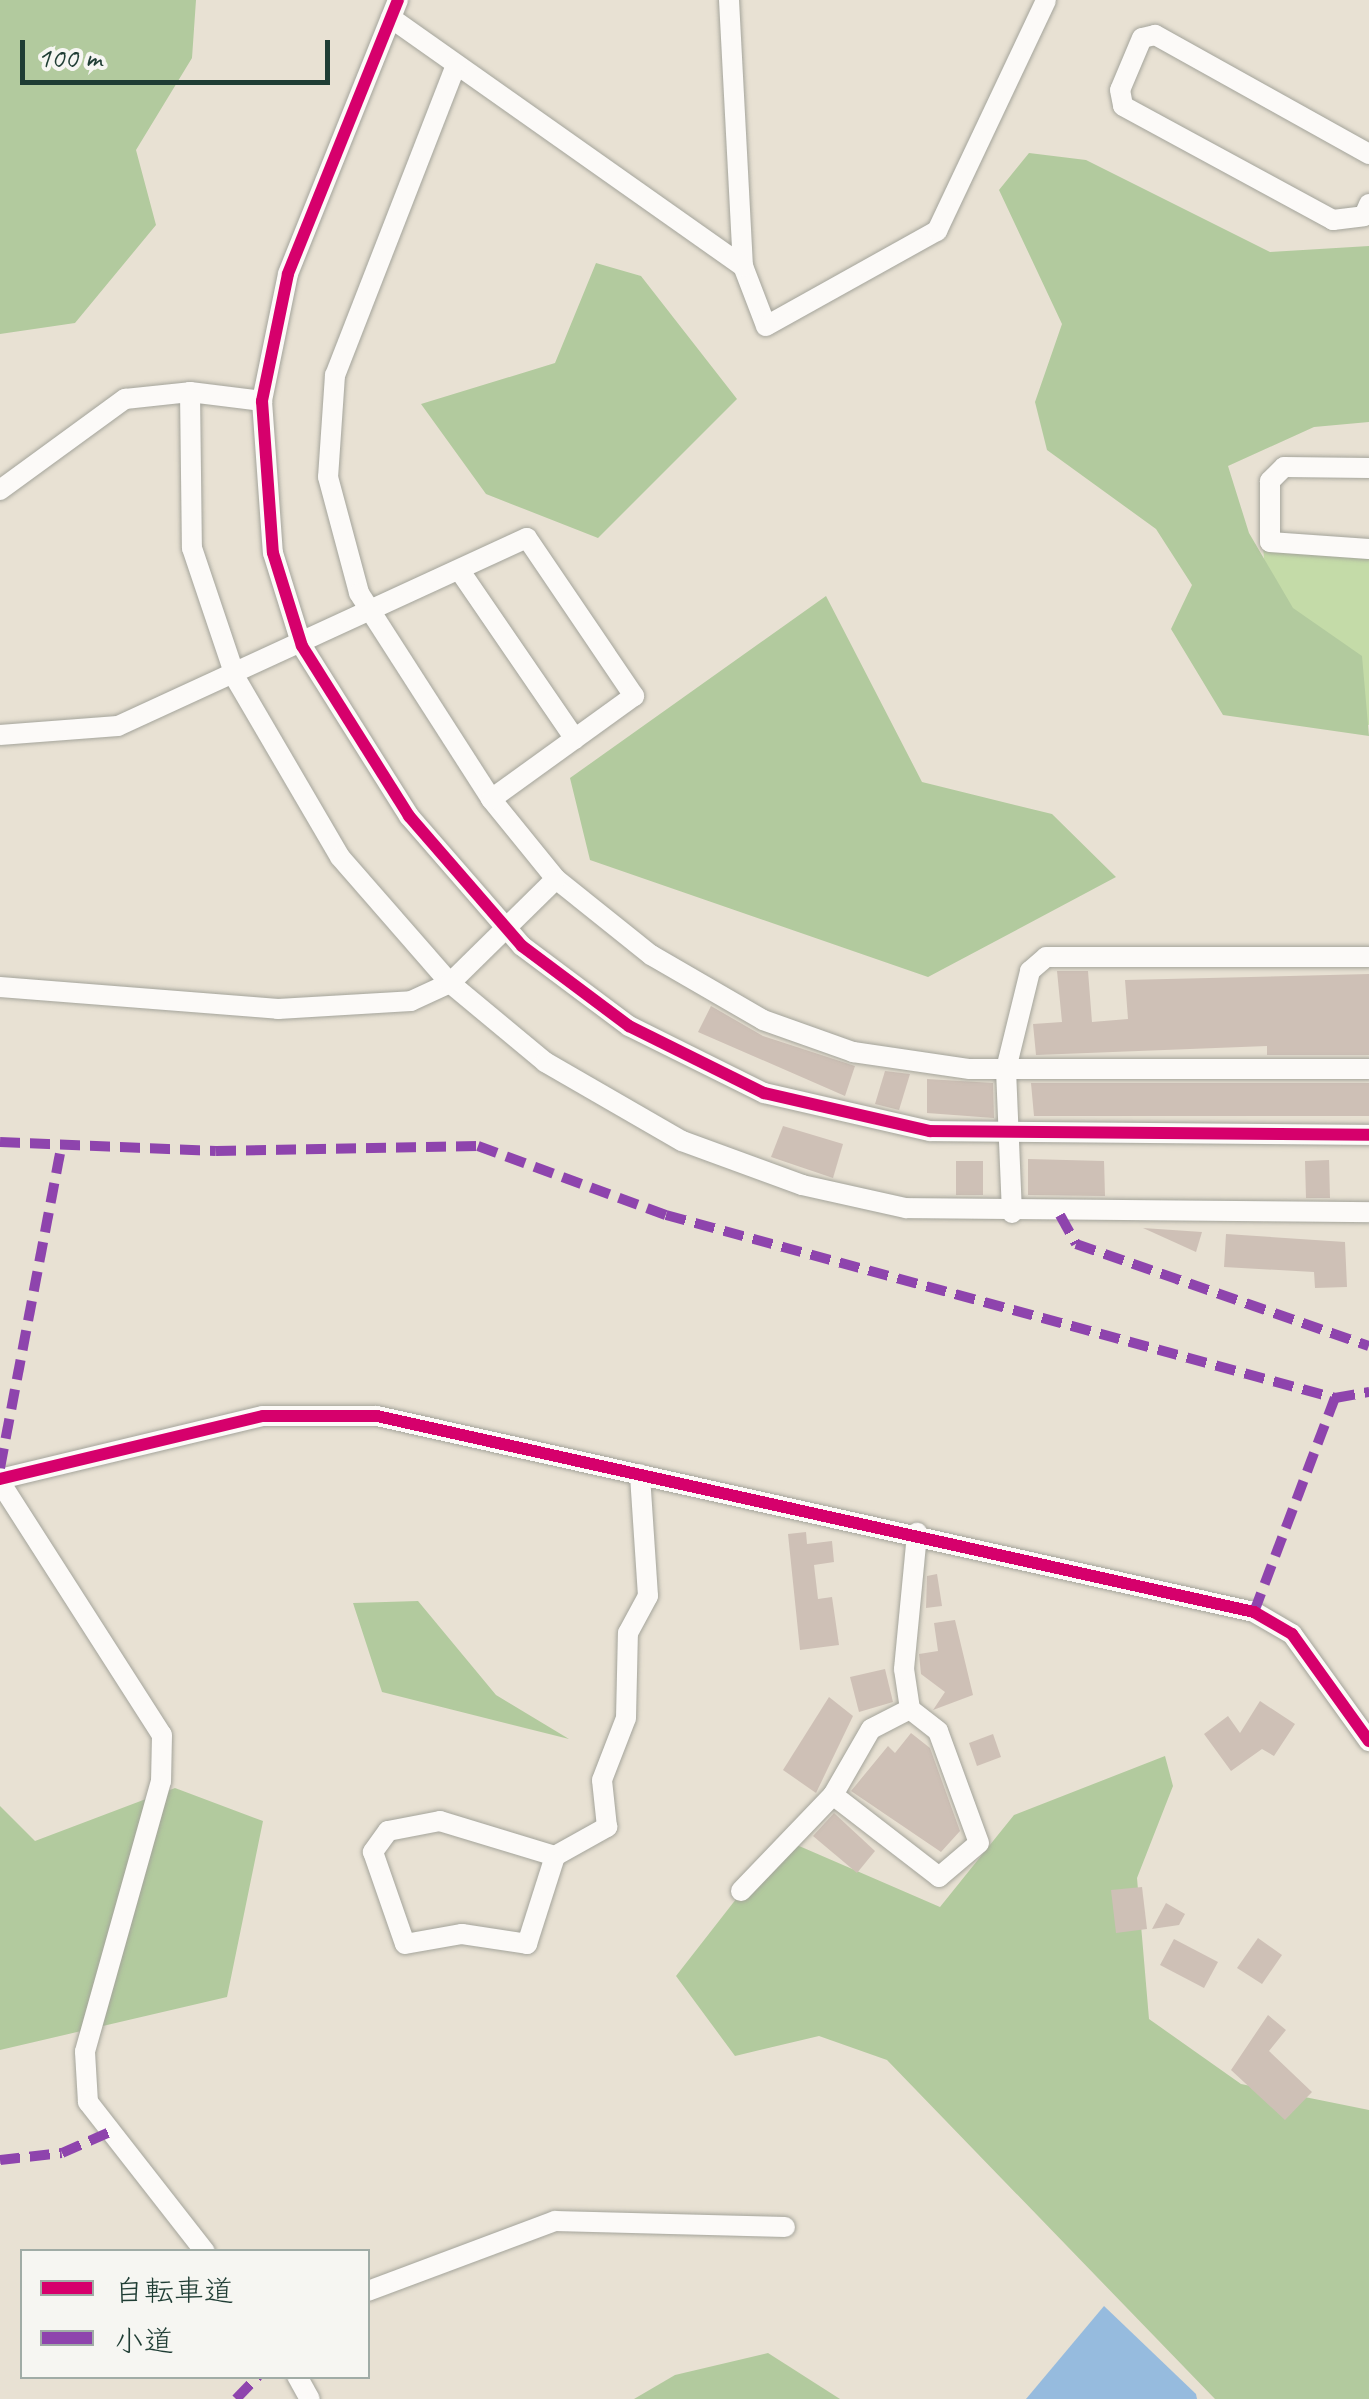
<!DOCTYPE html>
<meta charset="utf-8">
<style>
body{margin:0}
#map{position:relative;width:1369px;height:2399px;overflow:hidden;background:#e8e1d3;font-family:Caveat,"Klee One",sans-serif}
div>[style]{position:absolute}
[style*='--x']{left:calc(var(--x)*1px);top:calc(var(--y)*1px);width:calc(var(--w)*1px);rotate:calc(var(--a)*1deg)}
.green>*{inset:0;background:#c4dba8}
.forest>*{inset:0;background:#b2ca9e}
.water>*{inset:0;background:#96bbde}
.building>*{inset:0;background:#cec0b6}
.roads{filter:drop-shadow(0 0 2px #a4a49b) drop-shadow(0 0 2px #a4a49b)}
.minor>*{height:20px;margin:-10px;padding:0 10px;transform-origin:10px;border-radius:10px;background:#fcfaf8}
.quiet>*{height:10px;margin-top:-5px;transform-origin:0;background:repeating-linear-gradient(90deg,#8e44ad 0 20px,transparent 0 30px)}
.cycleway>*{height:12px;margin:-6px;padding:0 6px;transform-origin:6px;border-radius:6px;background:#d6006c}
span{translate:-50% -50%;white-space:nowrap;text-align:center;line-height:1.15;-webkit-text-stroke:10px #f6f6f2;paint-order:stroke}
.legend{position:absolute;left:20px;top:2249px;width:350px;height:130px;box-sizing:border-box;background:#f6f6f2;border:2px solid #a0aca6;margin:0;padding:12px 18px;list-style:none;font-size:30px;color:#1f3d34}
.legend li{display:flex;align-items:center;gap:20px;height:50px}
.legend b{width:50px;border:2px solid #a0aca6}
.scale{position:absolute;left:20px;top:40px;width:310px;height:45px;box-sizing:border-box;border:5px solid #1f3d34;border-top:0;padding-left:12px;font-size:30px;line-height:35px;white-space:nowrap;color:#1f3d34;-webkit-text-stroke:8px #f6f6f2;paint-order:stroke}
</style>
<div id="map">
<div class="green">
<i style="clip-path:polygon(1263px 547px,1369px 555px,1369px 725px,1278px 713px)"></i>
</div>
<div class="forest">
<i style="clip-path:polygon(0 0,196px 0,192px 58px,136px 150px,156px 225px,75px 323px,0 334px)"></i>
<i style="clip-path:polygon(1029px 153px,1086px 160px,1270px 252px,1369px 246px,1369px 422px,1314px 427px,1228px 466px,1249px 533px,1293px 608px,1362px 656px,1369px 736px,1223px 715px,1171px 629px,1192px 585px,1156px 529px,1047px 450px,1035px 402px,1062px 324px,999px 190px)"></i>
<i style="clip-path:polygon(596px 263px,641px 276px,737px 399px,598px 538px,486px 494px,421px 404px,555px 363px)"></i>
<i style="clip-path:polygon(826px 596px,922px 782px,1052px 814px,1116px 877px,928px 977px,590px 860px,570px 778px)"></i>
<i style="clip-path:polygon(418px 1601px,496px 1695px,569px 1739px,382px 1692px,353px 1603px)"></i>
<i style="clip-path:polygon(1165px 1756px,1173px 1786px,1137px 1878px,1149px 2019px,1241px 2084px,1369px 2110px,1369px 2399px,1215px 2399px,887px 2060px,819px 2036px,735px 2056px,676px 1976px,783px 1839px,940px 1907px,1014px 1815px)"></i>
<i style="clip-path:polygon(175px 1788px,263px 1821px,227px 1997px,0 2050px,0 1806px,35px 1841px)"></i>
<i style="clip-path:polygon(768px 2353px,840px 2399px,634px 2399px,675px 2375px)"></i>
</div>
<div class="water">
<i style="clip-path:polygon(1104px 2306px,1196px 2394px,1197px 2399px,1026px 2399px)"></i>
</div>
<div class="building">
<i style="clip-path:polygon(1057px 971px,1088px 971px,1092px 1022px,1128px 1019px,1125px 980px,1369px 974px,1369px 1055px,1267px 1055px,1267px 1046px,1036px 1055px,1033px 1024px,1062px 1022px)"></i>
<i style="clip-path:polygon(711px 1006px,763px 1036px,855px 1066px,845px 1096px,698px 1032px)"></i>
<i style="clip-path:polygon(885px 1071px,910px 1074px,899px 1110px,875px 1104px)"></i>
<i style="clip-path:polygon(927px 1079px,993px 1083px,994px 1118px,927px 1113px)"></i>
<i style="clip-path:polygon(1031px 1083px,1369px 1083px,1369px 1116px,1034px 1116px)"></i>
<i style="clip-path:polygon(783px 1126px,843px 1144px,833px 1178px,771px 1157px)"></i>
<i style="clip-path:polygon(1028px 1159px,1104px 1161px,1105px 1196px,1028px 1195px)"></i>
<i style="clip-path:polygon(1329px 1160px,1330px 1198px,1306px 1198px,1305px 1161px)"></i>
<i style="clip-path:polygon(956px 1161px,983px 1161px,983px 1195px,956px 1195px)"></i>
<i style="clip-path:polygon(1143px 1228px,1202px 1232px,1196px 1252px)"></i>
<i style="clip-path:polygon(1226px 1234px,1345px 1242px,1347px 1287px,1315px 1288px,1314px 1272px,1224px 1267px)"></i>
<i style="clip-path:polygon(806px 1532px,807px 1544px,832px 1541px,834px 1562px,814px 1565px,818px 1599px,832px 1597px,839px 1645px,800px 1650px,788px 1534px)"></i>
<i style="clip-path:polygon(937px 1574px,942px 1606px,926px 1608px,927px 1576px)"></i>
<i style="clip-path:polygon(955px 1620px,973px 1695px,933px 1710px,945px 1692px,921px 1674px,919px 1654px,938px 1651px,934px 1623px)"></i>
<i style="clip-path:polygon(885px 1669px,893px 1702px,859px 1712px,850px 1677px)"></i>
<i style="clip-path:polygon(829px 1697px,853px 1716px,816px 1793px,783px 1770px)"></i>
<i style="clip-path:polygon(1260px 1701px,1295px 1724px,1274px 1756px,1262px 1749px,1231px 1771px,1204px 1734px,1228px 1716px,1240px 1733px)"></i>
<i style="clip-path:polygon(911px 1733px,930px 1748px,960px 1831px,941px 1852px,851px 1791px,888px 1746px,895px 1753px)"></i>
<i style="clip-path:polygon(993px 1734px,1001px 1757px,977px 1766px,969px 1743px)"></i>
<i style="clip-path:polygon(834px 1813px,875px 1851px,857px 1873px,813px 1836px)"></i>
<i style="clip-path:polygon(1142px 1887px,1147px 1929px,1116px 1933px,1111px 1890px)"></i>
<i style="clip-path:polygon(1166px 1903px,1185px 1914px,1179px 1925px,1152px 1929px)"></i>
<i style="clip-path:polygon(1258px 1938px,1282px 1955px,1262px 1984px,1237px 1968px)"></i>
<i style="clip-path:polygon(1174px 1939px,1218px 1962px,1204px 1988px,1160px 1965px)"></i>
<i style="clip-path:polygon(1268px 2015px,1286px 2030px,1269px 2051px,1312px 2092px,1285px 2120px,1231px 2070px)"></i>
</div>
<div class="roads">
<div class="minor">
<i style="--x:398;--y:0;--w:295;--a:111.9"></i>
<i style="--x:288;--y:274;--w:130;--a:101.6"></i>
<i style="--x:262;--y:401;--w:152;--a:85.9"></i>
<i style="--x:273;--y:553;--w:97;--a:72.7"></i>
<i style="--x:302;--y:646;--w:201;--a:57.8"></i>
<i style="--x:409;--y:816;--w:172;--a:49"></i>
<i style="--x:522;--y:946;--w:134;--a:36.8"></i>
<i style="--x:629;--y:1026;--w:151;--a:26.4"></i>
<i style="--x:764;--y:1093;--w:170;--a:12.9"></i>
<i style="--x:930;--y:1131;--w:439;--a:0.5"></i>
<i style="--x:729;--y:0;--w:266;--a:87"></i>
<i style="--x:743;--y:266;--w:64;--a:69"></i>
<i style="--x:766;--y:326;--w:196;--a:-29.1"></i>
<i style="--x:937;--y:231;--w:255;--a:-64.7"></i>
<i style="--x:391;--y:18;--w:431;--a:35.2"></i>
<i style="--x:456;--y:65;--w:333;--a:111.3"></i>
<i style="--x:335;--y:375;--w:102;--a:93.9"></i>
<i style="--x:328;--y:477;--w:120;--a:75"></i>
<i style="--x:359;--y:593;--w:245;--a:57.3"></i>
<i style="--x:491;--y:799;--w:103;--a:50.9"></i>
<i style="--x:556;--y:879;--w:122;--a:38.7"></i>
<i style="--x:651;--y:955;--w:129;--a:30.1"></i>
<i style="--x:763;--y:1020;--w:96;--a:19.6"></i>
<i style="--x:853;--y:1052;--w:118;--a:8.3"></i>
<i style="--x:970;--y:1069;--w:399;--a:0"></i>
<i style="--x:1369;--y:154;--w:245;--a:-150.9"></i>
<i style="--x:1155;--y:35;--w:13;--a:167"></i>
<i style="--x:1142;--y:38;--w:56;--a:112.9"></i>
<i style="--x:1120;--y:90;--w:16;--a:79"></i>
<i style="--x:1123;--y:106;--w:239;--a:28.5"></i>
<i style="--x:1333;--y:220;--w:31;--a:-7"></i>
<i style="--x:1364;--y:216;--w:13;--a:-67"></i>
<i style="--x:190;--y:392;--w:156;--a:89.3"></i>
<i style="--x:192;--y:548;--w:138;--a:71.4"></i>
<i style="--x:236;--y:679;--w:206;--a:59.7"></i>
<i style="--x:340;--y:857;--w:167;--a:48.9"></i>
<i style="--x:450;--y:983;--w:124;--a:39.7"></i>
<i style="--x:545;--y:1062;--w:158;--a:30"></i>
<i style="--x:682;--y:1141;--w:128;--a:20.1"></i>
<i style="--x:802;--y:1185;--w:107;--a:12.5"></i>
<i style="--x:906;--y:1208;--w:463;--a:0.5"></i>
<i style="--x:1369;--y:468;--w:85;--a:-179.3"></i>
<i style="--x:1284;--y:467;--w:20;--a:135"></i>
<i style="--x:1270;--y:481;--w:61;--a:90"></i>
<i style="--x:1270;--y:542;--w:99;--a:4"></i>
<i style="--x:0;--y:490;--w:155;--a:-36.1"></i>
<i style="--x:125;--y:399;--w:65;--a:-6.1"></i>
<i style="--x:190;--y:392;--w:73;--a:7.1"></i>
<i style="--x:462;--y:574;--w:200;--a:55.6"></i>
<i style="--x:0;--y:735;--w:118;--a:-4.4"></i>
<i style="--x:118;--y:726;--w:450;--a:-24.7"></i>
<i style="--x:527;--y:538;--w:191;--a:55.9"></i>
<i style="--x:634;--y:696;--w:176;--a:144.2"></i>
<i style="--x:0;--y:987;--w:279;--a:4.5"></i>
<i style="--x:278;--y:1009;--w:133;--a:-3.4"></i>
<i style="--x:411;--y:1001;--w:43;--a:-24.8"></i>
<i style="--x:450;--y:983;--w:148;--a:-44.5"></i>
<i style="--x:1012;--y:1213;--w:144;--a:-92.4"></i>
<i style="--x:1006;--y:1069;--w:101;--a:-76.2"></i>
<i style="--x:1030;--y:971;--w:21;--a:-41"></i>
<i style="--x:1046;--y:957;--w:323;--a:0"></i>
<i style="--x:0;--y:1479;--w:270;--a:-13.5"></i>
<i style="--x:263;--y:1416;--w:114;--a:0"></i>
<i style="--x:377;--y:1416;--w:899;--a:12.6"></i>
<i style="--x:1254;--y:1612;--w:44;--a:30.1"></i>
<i style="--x:1292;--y:1634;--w:132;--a:54.3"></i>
<i style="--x:0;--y:1482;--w:300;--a:57.4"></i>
<i style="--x:162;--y:1735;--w:46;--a:91.2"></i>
<i style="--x:161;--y:1781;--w:281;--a:105.7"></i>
<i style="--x:85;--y:2052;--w:50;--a:86.6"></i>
<i style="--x:88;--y:2102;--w:190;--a:52"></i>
<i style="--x:833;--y:1795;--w:134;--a:37.7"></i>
<i style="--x:939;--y:1877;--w:52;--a:-40.4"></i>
<i style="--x:979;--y:1843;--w:119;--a:-110.1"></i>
<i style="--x:938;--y:1731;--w:36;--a:-142"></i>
<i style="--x:910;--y:1709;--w:40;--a:-98.5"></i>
<i style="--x:904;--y:1669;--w:137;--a:-84.5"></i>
<i style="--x:555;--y:1856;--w:120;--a:-163.1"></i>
<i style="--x:440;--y:1821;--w:53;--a:169.1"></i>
<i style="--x:388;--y:1831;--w:26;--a:126"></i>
<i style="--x:373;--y:1852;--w:97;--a:70.8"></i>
<i style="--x:405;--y:1944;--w:58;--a:-10"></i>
<i style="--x:462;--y:1934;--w:66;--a:8.7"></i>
<i style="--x:527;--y:1944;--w:92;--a:-72.3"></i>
<i style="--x:555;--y:1856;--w:60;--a:-29.1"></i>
<i style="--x:607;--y:1827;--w:47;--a:-96.1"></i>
<i style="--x:602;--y:1780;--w:66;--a:-68.8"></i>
<i style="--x:626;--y:1718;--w:85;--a:-88.7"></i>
<i style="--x:628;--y:1633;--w:42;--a:-61.6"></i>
<i style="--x:648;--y:1596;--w:122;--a:-93.8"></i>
<i style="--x:741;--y:1891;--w:133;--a:-46.2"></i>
<i style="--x:833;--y:1795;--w:76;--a:-60.1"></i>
<i style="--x:871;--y:1729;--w:44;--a:-27.1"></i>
<i style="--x:368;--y:2291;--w:200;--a:-20.5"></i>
<i style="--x:555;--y:2221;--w:230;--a:1.5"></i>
<i style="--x:297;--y:2376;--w:26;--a:61"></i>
</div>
</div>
<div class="quiet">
<i style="--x:0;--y:1142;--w:216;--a:2.4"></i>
<i style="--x:216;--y:1151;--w:262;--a:-1.1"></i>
<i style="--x:478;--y:1146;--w:200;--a:20.2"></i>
<i style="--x:666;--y:1215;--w:694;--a:15.3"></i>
<i style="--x:1335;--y:1398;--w:35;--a:-10"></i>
<i style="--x:1060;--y:1215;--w:33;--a:61"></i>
<i style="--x:1076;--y:1244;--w:310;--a:19.2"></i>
<i style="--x:0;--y:1468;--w:326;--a:-79.2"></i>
<i style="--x:1254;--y:1612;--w:229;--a:-69.3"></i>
<i style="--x:0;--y:2160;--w:62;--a:-6.4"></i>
<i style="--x:62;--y:2153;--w:55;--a:-23.7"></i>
<i style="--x:236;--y:2399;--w:32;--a:-46"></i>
</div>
<div class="cycleway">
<i style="--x:398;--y:0;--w:295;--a:111.9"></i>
<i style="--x:288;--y:274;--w:130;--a:101.6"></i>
<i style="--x:262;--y:401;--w:152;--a:85.9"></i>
<i style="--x:273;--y:553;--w:97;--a:72.7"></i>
<i style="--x:302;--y:646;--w:201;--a:57.8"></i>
<i style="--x:409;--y:816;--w:172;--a:49"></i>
<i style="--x:522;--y:946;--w:134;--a:36.8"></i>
<i style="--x:629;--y:1026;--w:151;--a:26.4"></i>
<i style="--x:764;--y:1093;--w:170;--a:12.9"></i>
<i style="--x:930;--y:1131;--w:439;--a:0.5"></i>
<i style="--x:0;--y:1479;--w:270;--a:-13.5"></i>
<i style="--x:263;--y:1416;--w:114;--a:0"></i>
<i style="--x:377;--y:1416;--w:899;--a:12.6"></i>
<i style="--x:1254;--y:1612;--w:44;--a:30.1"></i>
<i style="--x:1292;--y:1634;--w:132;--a:54.3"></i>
</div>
<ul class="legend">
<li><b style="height:12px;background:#d6006c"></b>自転車道</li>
<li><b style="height:12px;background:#8e44ad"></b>小道</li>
</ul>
<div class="scale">100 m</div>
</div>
